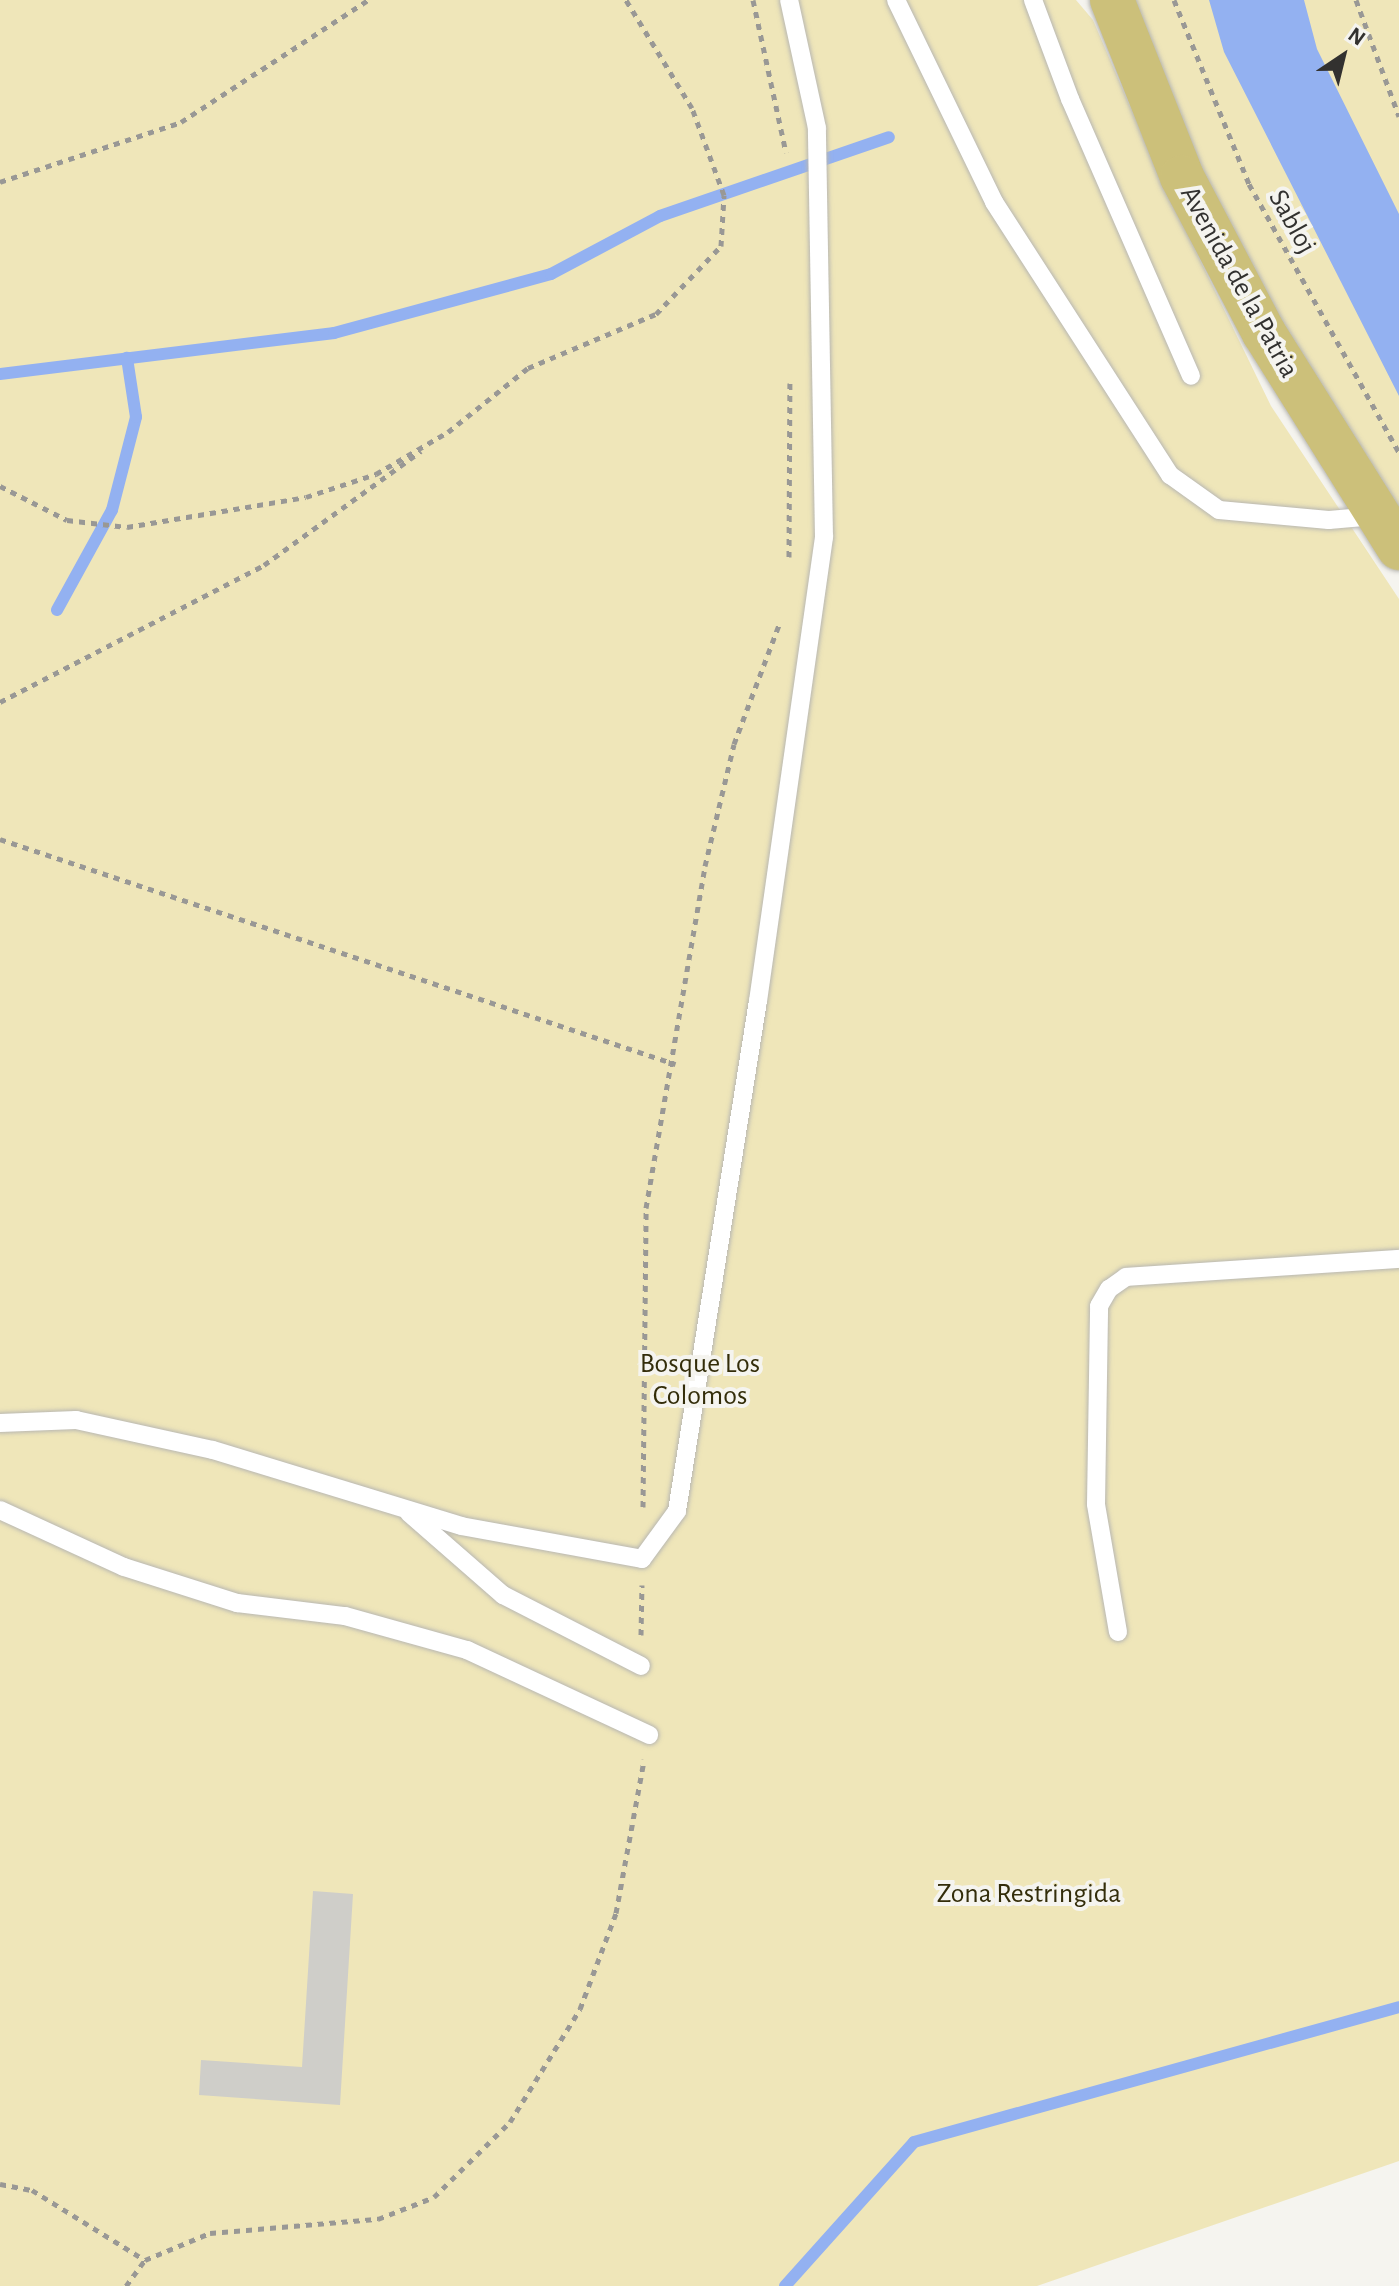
<!DOCTYPE html>
<style>
body{margin:0}
#map{position:relative;width:1399px;height:2286px;overflow:hidden;background:#f5f4ef;font-family:"Alegreya Sans",sans-serif}
div>[style]{position:absolute}
[style*='--x']{left:calc(var(--x)*1px);top:calc(var(--y)*1px);width:calc(var(--w)*1px);rotate:calc(var(--a)*1deg)}
.green>*{inset:0;background:#efe6b9}
.water>*{inset:0;background:#93b1f1}
.stream>*{height:12px;margin:-6px;padding:0 6px;transform-origin:6px;border-radius:6px;background:#93b1f1}
.building>*{inset:0;background:#cfcec9}
.path>*{height:5px;margin-top:-2.5px;transform-origin:0;background:repeating-linear-gradient(90deg,#999895 0 6px,transparent 0 12px)}
.roads{filter:drop-shadow(0 0 2px #b8b7b2) drop-shadow(0 0 2px #b8b7b2)}
.lane>*{height:18px;margin:-9px;padding:0 9px;transform-origin:9px;border-radius:9px;background:#fff}
.primary>*{height:44px;margin:-22px;padding:0 22px;transform-origin:22px;border-radius:22px;background:#ccc07a}
span{translate:-50% -50%;white-space:nowrap;text-align:center;line-height:1.15;-webkit-text-stroke:8px #f5f4ef;paint-order:stroke}
.street-label{font-size:28px;color:#32312f}
.park-label{font-size:28px;color:#332d0a}
.north{position:absolute;left:1303px;top:16px;width:80px;height:80px;-webkit-text-stroke:6px #f5f4ef;paint-order:stroke;rotate:35deg;font-size:22px;font-weight:700;line-height:32px;text-align:center;color:#32312f}
.north::after{content:'';display:block;margin:auto;width:28px;height:36px;background:#32312f;clip-path:polygon(50% 0,100% 100%,50% 72%,0 100%)}
</style>
<div id="map">
<div class="green">
<i style="clip-path:polygon(0 0,1076px 0,1093px 20px,1164px 186px,1271px 406px,1399px 599px,1399px 2161px,1037px 2286px,0 2286px)"></i>
<i style="clip-path:polygon(1132px 0,1399px 0,1399px 514px,1371px 482px,1205px 183px)"></i>
</div>
<div class="water">
<i style="clip-path:polygon(1209px 0,1304px 0,1317px 49px,1399px 214px,1399px 396px,1224px 52px)"></i>
</div>
<div class="stream">
<i style="--x:0;--y:374;--w:337;--a:-7"></i>
<i style="--x:334;--y:333;--w:225;--a:-15.2"></i>
<i style="--x:551;--y:274;--w:123;--a:-28"></i>
<i style="--x:660;--y:216;--w:242;--a:-19"></i>
<i style="--x:57;--y:610;--w:114;--a:-61.2"></i>
<i style="--x:112;--y:510;--w:96;--a:-75.5"></i>
<i style="--x:136;--y:417;--w:60;--a:-98.7"></i>
<i style="--x:785;--y:2286;--w:193;--a:-48.1"></i>
<i style="--x:914;--y:2142;--w:503;--a:-15.55"></i>
</div>
<div class="building">
<i style="clip-path:polygon(313px 1891px,353px 1894px,340px 2105px,199px 2095px,201px 2060px,302px 2067px)"></i>
</div>
<div class="path">
<i style="--x:753;--y:0;--w:156;--a:77.8"></i>
<i style="--x:1174;--y:0;--w:199;--a:67.8"></i>
<i style="--x:1249;--y:184;--w:307;--a:60.8"></i>
<i style="--x:1356;--y:0;--w:124;--a:69.7"></i>
<i style="--x:0;--y:182;--w:191;--a:-18.3"></i>
<i style="--x:181;--y:122;--w:223;--a:-33.1"></i>
<i style="--x:0;--y:486;--w:75;--a:26.9"></i>
<i style="--x:67;--y:520;--w:60;--a:6.7"></i>
<i style="--x:127;--y:527;--w:181;--a:-9.5"></i>
<i style="--x:306;--y:497;--w:74;--a:-18.2"></i>
<i style="--x:376;--y:474;--w:83;--a:-30.3"></i>
<i style="--x:448;--y:432;--w:102;--a:-38.7"></i>
<i style="--x:528;--y:368;--w:139;--a:-22.9"></i>
<i style="--x:656;--y:314;--w:94;--a:-46.3"></i>
<i style="--x:721;--y:246;--w:51;--a:-86.6"></i>
<i style="--x:724;--y:195;--w:93;--a:-110.2"></i>
<i style="--x:692;--y:108;--w:127;--a:-121.4"></i>
<i style="--x:789;--y:557;--w:174;--a:-89.7"></i>
<i style="--x:0;--y:702;--w:297;--a:-27.4"></i>
<i style="--x:264;--y:565;--w:194;--a:-36"></i>
<i style="--x:0;--y:839;--w:712;--a:18.43"></i>
<i style="--x:643;--y:1507;--w:299;--a:-89.4"></i>
<i style="--x:646;--y:1208;--w:347;--a:-80.2"></i>
<i style="--x:705;--y:866;--w:125;--a:-76.6"></i>
<i style="--x:734;--y:744;--w:130;--a:-69.3"></i>
<i style="--x:641;--y:1635;--w:50;--a:-88.9"></i>
<i style="--x:0;--y:2184;--w:33;--a:11"></i>
<i style="--x:32;--y:2190;--w:133;--a:31.8"></i>
<i style="--x:126;--y:2286;--w:32;--a:-54"></i>
<i style="--x:145;--y:2260;--w:70;--a:-22.6"></i>
<i style="--x:210;--y:2233;--w:169;--a:-4.8"></i>
<i style="--x:378;--y:2219;--w:60;--a:-21.4"></i>
<i style="--x:434;--y:2197;--w:107;--a:-44.6"></i>
<i style="--x:510;--y:2122;--w:133;--a:-58.2"></i>
<i style="--x:580;--y:2009;--w:103;--a:-69.4"></i>
<i style="--x:616;--y:1913;--w:156;--a:-79.6"></i>
</div>
<div class="roads">
<div class="lane">
<i style="--x:896;--y:0;--w:225;--a:64.1"></i>
<i style="--x:994;--y:202;--w:325;--a:57.2"></i>
<i style="--x:1170;--y:475;--w:60;--a:35.5"></i>
<i style="--x:1219;--y:510;--w:110;--a:5.2"></i>
<i style="--x:1329;--y:520;--w:46;--a:-5"></i>
<i style="--x:1033;--y:0;--w:106;--a:69.5"></i>
<i style="--x:1070;--y:99;--w:302;--a:66.4"></i>
<i style="--x:0;--y:1423;--w:76;--a:-2.3"></i>
<i style="--x:76;--y:1420;--w:140;--a:12.4"></i>
<i style="--x:213;--y:1450;--w:259;--a:17"></i>
<i style="--x:461;--y:1526;--w:184;--a:10.3"></i>
<i style="--x:642;--y:1559;--w:59;--a:-53.9"></i>
<i style="--x:677;--y:1511;--w:516;--a:-80.98"></i>
<i style="--x:758;--y:1001;--w:469;--a:-81.9"></i>
<i style="--x:824;--y:537;--w:409;--a:-91"></i>
<i style="--x:817;--y:128;--w:131;--a:-102.3"></i>
<i style="--x:0;--y:1510;--w:136;--a:24.7"></i>
<i style="--x:124;--y:1567;--w:119;--a:17.7"></i>
<i style="--x:237;--y:1603;--w:109;--a:6.9"></i>
<i style="--x:345;--y:1616;--w:127;--a:15.6"></i>
<i style="--x:467;--y:1650;--w:201;--a:25"></i>
<i style="--x:409;--y:1513;--w:125;--a:41.1"></i>
<i style="--x:503;--y:1595;--w:155;--a:27.2"></i>
<i style="--x:1118;--y:1632;--w:130;--a:-99.8"></i>
<i style="--x:1096;--y:1504;--w:198;--a:-89.1"></i>
<i style="--x:1099;--y:1306;--w:20;--a:-60"></i>
<i style="--x:1109;--y:1289;--w:21;--a:-35"></i>
<i style="--x:1126;--y:1277;--w:274;--a:-3.8"></i>
</div>
<div class="primary">
<i style="--x:1112;--y:0;--w:190;--a:68.4"></i>
<i style="--x:1182;--y:177;--w:176;--a:62.3"></i>
<i style="--x:1264;--y:333;--w:254;--a:57.9"></i>
</div>
</div>
<div class="street-label">
<span style="left:1292px;top:222px;rotate:61deg">Sabloj</span>
<span style="left:1239px;top:282px;rotate:61deg">Avenida de la Patria</span>
</div>
<div class="park-label">
<span style="left:700px;top:1380px">Bosque Los<br>Colomos</span>
<span style="left:1029px;top:1894px">Zona Restringida</span>
</div>
<div class="north">N</div>
</div>
